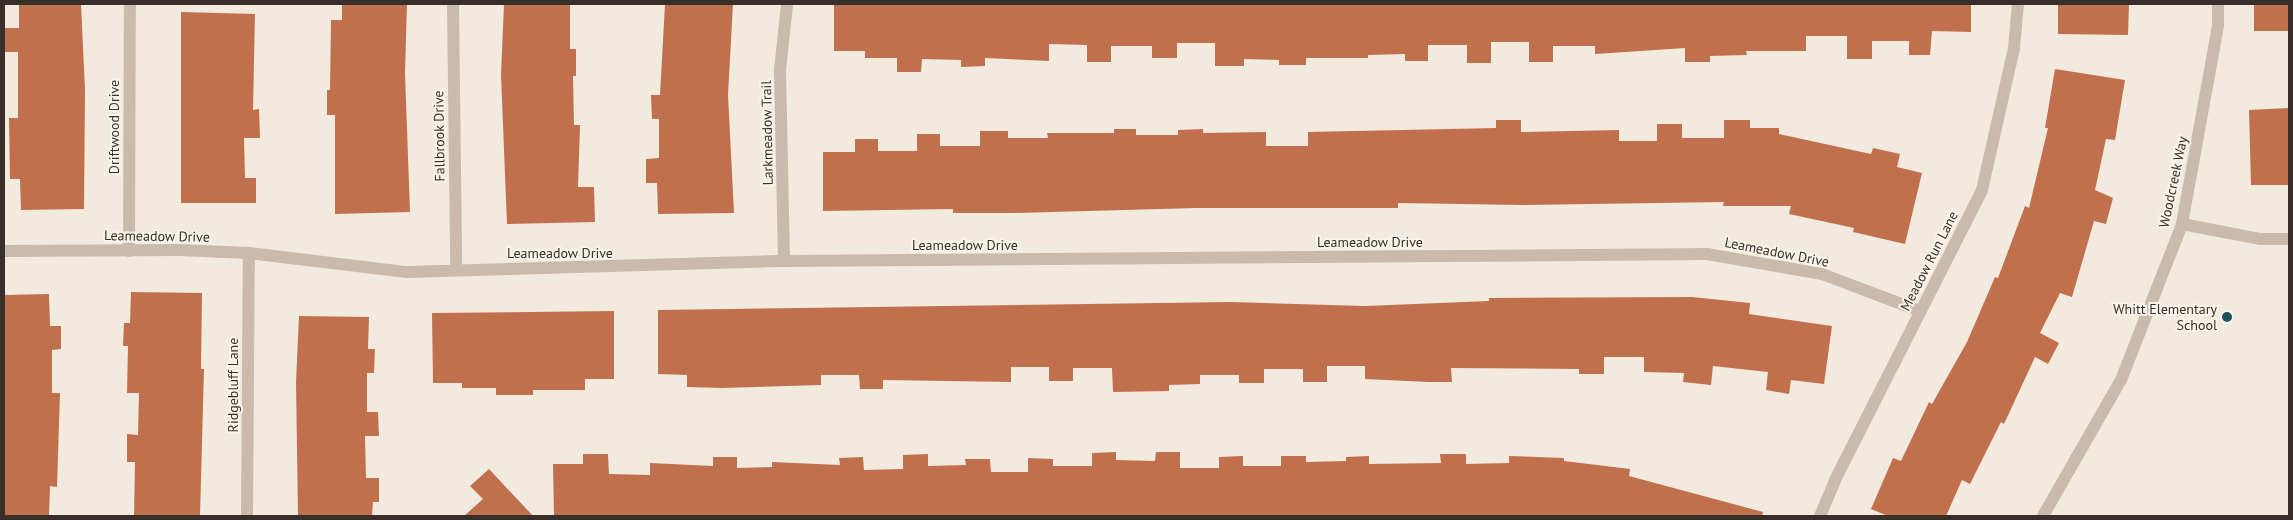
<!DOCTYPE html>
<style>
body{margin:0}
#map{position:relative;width:2293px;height:520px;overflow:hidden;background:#f2eadf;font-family:"PT Sans",sans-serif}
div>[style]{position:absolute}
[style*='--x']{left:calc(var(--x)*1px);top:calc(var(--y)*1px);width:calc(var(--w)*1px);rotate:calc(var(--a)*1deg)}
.building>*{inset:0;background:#c1704d}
.minor>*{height:12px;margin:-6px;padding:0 6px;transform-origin:6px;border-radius:6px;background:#cabaab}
.dots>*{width:14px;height:14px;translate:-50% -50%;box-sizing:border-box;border:2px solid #f9f4eb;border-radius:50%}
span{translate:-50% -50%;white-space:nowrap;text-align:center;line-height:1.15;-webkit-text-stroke:4px #f9f4eb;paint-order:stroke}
.street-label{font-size:14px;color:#382f2a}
.poi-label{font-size:14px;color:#382f2a}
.right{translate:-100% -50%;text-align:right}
.frame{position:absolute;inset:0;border:5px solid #382f2a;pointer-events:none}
</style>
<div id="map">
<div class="building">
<i style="clip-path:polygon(19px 4px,81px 4px,85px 90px,84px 209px,21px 210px,20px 179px,10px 179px,9px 118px,18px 118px,18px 52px,4px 52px,4px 28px,19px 28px)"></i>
<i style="clip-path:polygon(342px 4px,407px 4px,405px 73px,410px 212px,335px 214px,335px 115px,327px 115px,327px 90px,330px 90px,331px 20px,342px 20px)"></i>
<i style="clip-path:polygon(504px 4px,570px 4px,570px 49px,576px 49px,576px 76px,573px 76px,574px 125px,580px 125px,578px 187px,594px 187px,595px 222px,507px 224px,501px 75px)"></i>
<i style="clip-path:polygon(665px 4px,733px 4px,728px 95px,734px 213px,658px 214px,657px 183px,646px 183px,646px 159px,659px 158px,659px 119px,652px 119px,651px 95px,660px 95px)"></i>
<i style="clip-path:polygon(834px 4px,1971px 4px,1971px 32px,1932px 31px,1930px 55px,1909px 55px,1909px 41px,1872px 41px,1872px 59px,1847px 59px,1847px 36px,1806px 36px,1806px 51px,1746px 51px,1747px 55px,1710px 56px,1710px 62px,1685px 62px,1685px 48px,1595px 54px,1595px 46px,1553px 46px,1553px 62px,1529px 62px,1529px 42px,1491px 42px,1491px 63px,1467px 63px,1467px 45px,1428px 45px,1428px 61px,1405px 61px,1405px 54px,1368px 55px,1368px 58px,1306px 58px,1306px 65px,1279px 65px,1279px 60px,1244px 59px,1244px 66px,1215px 66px,1215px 43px,1177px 43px,1177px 58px,1152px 58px,1152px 46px,1111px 46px,1111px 62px,1087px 62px,1087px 45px,1049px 44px,1049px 61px,985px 58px,985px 66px,961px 67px,961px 60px,922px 59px,921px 72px,897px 72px,897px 58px,865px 58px,865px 51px,834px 51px)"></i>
<i style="clip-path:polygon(2058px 4px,2129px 4px,2128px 35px,2058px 34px)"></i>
<i style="clip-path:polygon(2254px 4px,2289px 4px,2289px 31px,2254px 31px)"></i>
<i style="clip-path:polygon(181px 12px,255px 14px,253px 110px,259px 109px,260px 138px,244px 138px,245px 178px,256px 178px,256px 203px,181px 203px)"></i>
<i style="clip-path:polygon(2055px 69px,2125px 80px,2115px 140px,2106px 139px,2095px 190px,2113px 198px,2106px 224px,2094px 221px,2072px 297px,2060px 293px,2040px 333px,2059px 343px,2048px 364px,2035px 357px,2004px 424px,2001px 422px,1970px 484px,1962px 480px,1946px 516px,1888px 516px,1871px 509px,1893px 458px,1901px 461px,1929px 402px,1932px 404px,1967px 342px,1995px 277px,1998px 278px,2025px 206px,2029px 208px,2048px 128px,2045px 128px)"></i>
<i style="clip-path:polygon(2289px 108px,2289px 185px,2251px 185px,2249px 110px)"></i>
<i style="clip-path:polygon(1496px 120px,1521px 120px,1521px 132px,1619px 130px,1619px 141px,1657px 141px,1657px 124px,1682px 124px,1682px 138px,1724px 138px,1724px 120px,1750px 120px,1750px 128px,1779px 128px,1779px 134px,1871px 154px,1873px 148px,1900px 154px,1897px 167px,1922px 173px,1905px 244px,1853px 232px,1854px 228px,1789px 214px,1791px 206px,1723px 206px,1724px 202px,1521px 205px,1398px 203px,1398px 208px,1196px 208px,1013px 213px,953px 213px,953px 209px,823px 211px,823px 152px,855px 152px,855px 139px,878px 139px,878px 151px,917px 151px,917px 134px,940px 134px,940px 146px,980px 146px,980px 131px,1008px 131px,1008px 138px,1048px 138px,1047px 133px,1114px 133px,1114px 129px,1136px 129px,1136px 135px,1178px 135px,1178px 130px,1203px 129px,1203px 133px,1266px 132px,1266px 146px,1308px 146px,1308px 132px,1496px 128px)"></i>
<i style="clip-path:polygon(131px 292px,202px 293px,201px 369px,204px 369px,200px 516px,134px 516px,135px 462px,127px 462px,127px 434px,138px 435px,139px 393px,127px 393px,128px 346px,123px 346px,124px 323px,130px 323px)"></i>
<i style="clip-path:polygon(49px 294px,50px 326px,61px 326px,61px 349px,52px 350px,52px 393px,60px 393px,57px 487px,50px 486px,49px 516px,4px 516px,4px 295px)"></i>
<i style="clip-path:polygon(1692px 297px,1750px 303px,1749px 314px,1832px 326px,1824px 384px,1791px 380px,1789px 394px,1766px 390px,1768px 372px,1713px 366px,1711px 385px,1683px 382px,1684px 373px,1644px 372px,1644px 357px,1604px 357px,1604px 374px,1579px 374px,1579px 369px,1451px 368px,1452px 382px,1428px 382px,1365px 379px,1365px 366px,1327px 366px,1327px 382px,1303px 382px,1303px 369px,1264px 369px,1264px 383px,1239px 383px,1239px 375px,1200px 375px,1200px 384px,1169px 385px,1169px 391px,1113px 392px,1112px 368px,1073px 368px,1073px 381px,1049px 381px,1049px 367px,1011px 367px,1011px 382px,883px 380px,883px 389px,860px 389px,859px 375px,821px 375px,821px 385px,722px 388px,687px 387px,687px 375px,658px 374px,658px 310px,1231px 302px,1365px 306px,1489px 301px,1489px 298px)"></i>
<i style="clip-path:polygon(614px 311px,614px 379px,585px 379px,585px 390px,533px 390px,533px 395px,496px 395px,496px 388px,462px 388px,462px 383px,433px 383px,432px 313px)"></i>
<i style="clip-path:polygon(299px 316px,369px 317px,368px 349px,375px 349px,374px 373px,367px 373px,367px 412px,378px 412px,379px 436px,365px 436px,366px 478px,379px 478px,379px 502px,373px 502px,372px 516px,298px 516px,296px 382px)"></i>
<i style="clip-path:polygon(1116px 452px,1116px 460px,1155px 461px,1156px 452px,1180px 452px,1180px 468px,1219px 468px,1219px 457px,1243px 456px,1243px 466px,1281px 466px,1281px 456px,1306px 456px,1306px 462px,1346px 461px,1346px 457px,1369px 456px,1369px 464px,1441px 463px,1440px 454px,1466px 454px,1466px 464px,1509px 463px,1509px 456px,1564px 458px,1564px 461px,1630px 469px,1629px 476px,1763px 512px,1762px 516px,554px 516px,553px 464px,583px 464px,583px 454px,608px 454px,609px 474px,650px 475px,650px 463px,713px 466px,713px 457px,737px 457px,737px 468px,772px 467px,772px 462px,840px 465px,839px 458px,863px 457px,864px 470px,903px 469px,903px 455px,928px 454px,928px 466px,966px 465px,965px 459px,990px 459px,991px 472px,1028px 472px,1028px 458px,1053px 459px,1053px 466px,1092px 466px,1092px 453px)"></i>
<i style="clip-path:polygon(489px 469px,533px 516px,464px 516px,483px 499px,470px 486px)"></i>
</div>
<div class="minor">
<i style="--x:453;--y:4;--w:264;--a:89.3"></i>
<i style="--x:2182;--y:224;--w:79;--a:10.9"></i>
<i style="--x:2260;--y:239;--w:29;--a:0"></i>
<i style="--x:4;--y:251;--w:175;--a:-0.3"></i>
<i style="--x:179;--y:250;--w:70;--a:2.5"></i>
<i style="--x:249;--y:253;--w:159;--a:6.9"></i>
<i style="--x:407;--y:272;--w:377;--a:-1.7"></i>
<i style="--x:784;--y:261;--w:923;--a:-0.43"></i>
<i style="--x:1707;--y:254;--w:117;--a:9.9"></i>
<i style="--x:1822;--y:274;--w:105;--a:20.7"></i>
<i style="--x:129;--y:251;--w:247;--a:-89.8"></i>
<i style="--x:784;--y:261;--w:191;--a:-91.2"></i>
<i style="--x:780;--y:70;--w:66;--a:-83.9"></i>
<i style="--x:247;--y:516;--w:263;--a:-89.6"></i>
<i style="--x:1820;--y:516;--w:39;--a:-67"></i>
<i style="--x:1835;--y:480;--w:325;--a:-63.1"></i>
<i style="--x:1982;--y:190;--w:146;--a:-77.3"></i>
<i style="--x:2014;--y:48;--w:44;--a:-84.8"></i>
<i style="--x:2043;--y:516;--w:157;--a:-60.2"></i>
<i style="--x:2121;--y:380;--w:168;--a:-68.6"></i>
<i style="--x:2182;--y:224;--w:202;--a:-79.7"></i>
<i style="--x:2218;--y:25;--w:21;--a:-90"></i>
</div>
<div class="dots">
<i style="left:2227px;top:317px;background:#215158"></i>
</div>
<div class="street-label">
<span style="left:114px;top:127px;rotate:-90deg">Driftwood Drive</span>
<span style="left:767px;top:133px;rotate:-91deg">Larkmeadow Trail</span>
<span style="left:439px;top:136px;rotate:-91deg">Fallbrook Drive</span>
<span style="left:2173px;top:182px;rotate:-78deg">Woodcreek Way</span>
<span style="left:157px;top:236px;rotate:1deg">Leameadow Drive</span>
<span style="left:1370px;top:242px">Leameadow Drive</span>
<span style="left:965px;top:245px">Leameadow Drive</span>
<span style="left:1777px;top:252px;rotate:11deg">Leameadow Drive</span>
<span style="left:560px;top:253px">Leameadow Drive</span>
<span style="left:1929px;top:261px;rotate:-63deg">Meadow Run Lane</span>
<span style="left:233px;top:385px;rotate:-90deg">Ridgebluff Lane</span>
</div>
<div class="poi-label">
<span class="right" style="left:2217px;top:317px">Whitt Elementary<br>School</span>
</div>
<div class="frame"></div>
</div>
